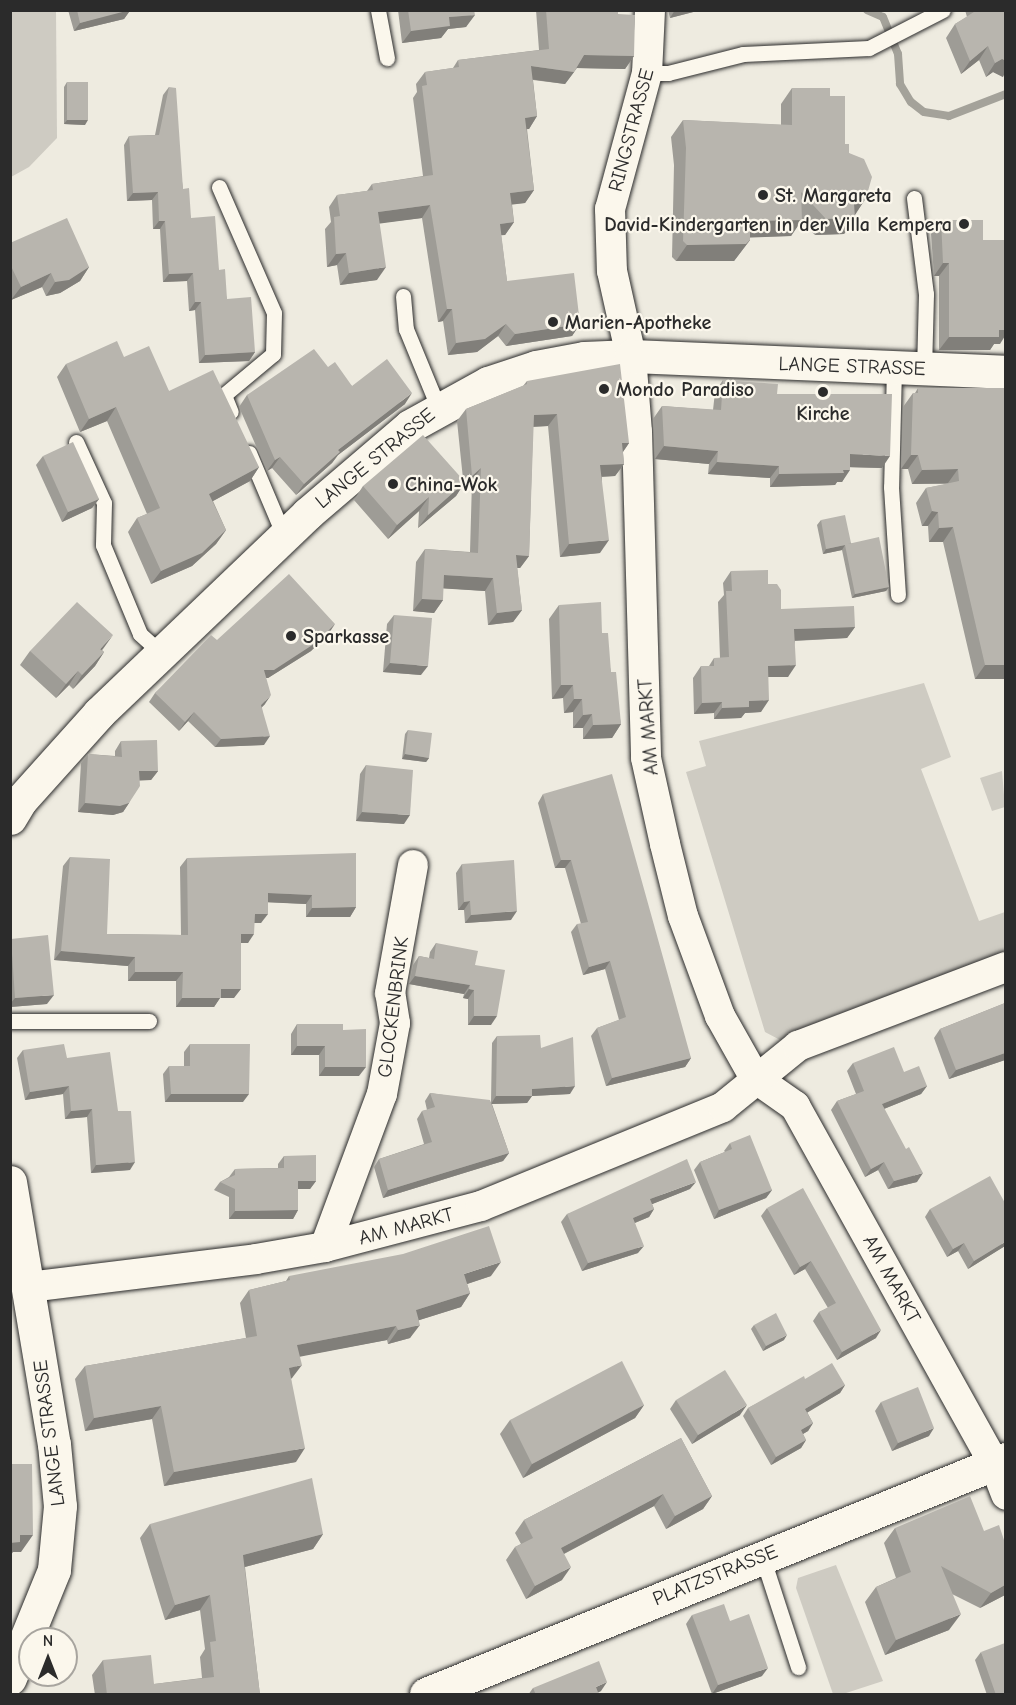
<!DOCTYPE html>
<style>
body{margin:0}
#map{position:relative;width:1016px;height:1705px;overflow:hidden;background:#eeebe0;font-family:"Comic Neue",sans-serif}
div>[style]{position:absolute}
[style*='--x']{left:calc(var(--x)*1px);top:calc(var(--y)*1px);width:calc(var(--w)*1px);rotate:calc(var(--a)*1deg)}
.green>*{inset:0;background:#cecbc2}
.stream>*{height:8px;margin:-4px;padding:0 4px;transform-origin:4px;border-radius:4px;background:#a4a29a}
.roads{filter:drop-shadow(0 0 2px #2b2b2b) drop-shadow(0 0 2px #2b2b2b)}
.service>*{height:15px;margin:-7.5px;padding:0 7.5px;transform-origin:7.5px;border-radius:7.5px;background:#fbf7ec}
.minor>*{height:30px;margin:-15px;padding:0 15px;transform-origin:15px;border-radius:15px;background:#fbf7ec}
.tertiary>*{height:33px;margin:-16.5px;padding:0 16.5px;transform-origin:16.5px;border-radius:16.5px;background:#fbf7ec}
.secondary>*{height:33px;margin:-16.5px;padding:0 16.5px;transform-origin:16.5px;border-radius:16.5px;background:#fbf7ec}
.wall>*{inset:0;background:#9e9c96}
.shaded-wall>*{inset:0;background:#817f7a}
.building>*{inset:0;background:#b8b5ae}
.dots>*{width:16px;height:16px;translate:-50% -50%;box-sizing:border-box;border:3px solid #fbf7ec;border-radius:50%}
span{translate:-50% -50%;white-space:nowrap;text-align:center;line-height:1.15;-webkit-text-stroke:4.5px #fbf7ec;paint-order:stroke}
.street-label{font-size:20px;color:#2b2b2b}
.poi-label{font-size:20px;color:#2b2b2b;font-weight:700}
.left{translate:0 -50%;text-align:left}
.right{translate:-100% -50%;text-align:right}
.frame{position:absolute;inset:0;border:12px solid #2b2b2b;pointer-events:none}
.north{position:absolute;left:18px;top:1627px;width:60px;height:60px;box-sizing:border-box;background:#fbf7ec;border:2px solid #a8a59f;border-radius:50%;rotate:0deg;font-size:16px;font-weight:700;line-height:24px;text-align:center;color:#2b2b2b}
.north::after{content:'';display:block;margin:auto;width:21px;height:27px;background:#2b2b2b;clip-path:polygon(50% 0,100% 100%,50% 72%,0 100%)}
</style>
<div id="map">
<div class="green">
<i style="clip-path:polygon(11px 10px,56px 11px,57px 138px,29px 167px,11px 177px)"></i>
<i style="clip-path:polygon(924px 683px,951px 757px,921px 769px,979px 921px,1005px 912px,1005px 952px,782px 1041px,765px 1032px,686px 772px,706px 766px,699px 741px)"></i>
<i style="clip-path:polygon(1002px 771px,1005px 807px,992px 811px,980px 778px)"></i>
<i style="clip-path:polygon(836px 1565px,883px 1681px,843px 1694px,833px 1694px,796px 1588px,798px 1578px)"></i>
</div>
<div class="stream">
<i style="--x:867;--y:10;--w:17;--a:24"></i>
<i style="--x:883;--y:17;--w:40;--a:68"></i>
<i style="--x:898;--y:54;--w:30;--a:86"></i>
<i style="--x:900;--y:84;--w:21;--a:59"></i>
<i style="--x:911;--y:102;--w:16;--a:38"></i>
<i style="--x:924;--y:112;--w:25;--a:9"></i>
<i style="--x:949;--y:116;--w:61;--a:-21.1"></i>
</div>
<div class="roads">
<div class="service">
<i style="--x:378;--y:10;--w:49;--a:79.4"></i>
<i style="--x:647;--y:73;--w:21;--a:0"></i>
<i style="--x:668;--y:73;--w:77;--a:-14.2"></i>
<i style="--x:743;--y:54;--w:126;--a:-2.7"></i>
<i style="--x:869;--y:48;--w:83;--a:-27.2"></i>
<i style="--x:219;--y:187;--w:137;--a:66.4"></i>
<i style="--x:274;--y:313;--w:41;--a:91.4"></i>
<i style="--x:273;--y:354;--w:64;--a:140.1"></i>
<i style="--x:224;--y:395;--w:18;--a:68"></i>
<i style="--x:914;--y:198;--w:97;--a:82.9"></i>
<i style="--x:926;--y:294;--w:75;--a:91.5"></i>
<i style="--x:403;--y:296;--w:33;--a:85"></i>
<i style="--x:406;--y:329;--w:84;--a:67.7"></i>
<i style="--x:894;--y:368;--w:119;--a:91.4"></i>
<i style="--x:891;--y:487;--w:108;--a:86.3"></i>
<i style="--x:76;--y:442;--w:67;--a:65.3"></i>
<i style="--x:104;--y:503;--w:42;--a:91.4"></i>
<i style="--x:103;--y:545;--w:96;--a:67.4"></i>
<i style="--x:140;--y:634;--w:28;--a:42"></i>
<i style="--x:249;--y:453;--w:90;--a:67.1"></i>
<i style="--x:10;--y:1021;--w:139;--a:0"></i>
<i style="--x:762;--y:1556;--w:117;--a:72"></i>
</div>
<div class="minor">
<i style="--x:650;--y:10;--w:63;--a:92.7"></i>
<i style="--x:647;--y:73;--w:141;--a:105.2"></i>
<i style="--x:610;--y:209;--w:62;--a:88.2"></i>
<i style="--x:612;--y:271;--w:87;--a:77.4"></i>
<i style="--x:631;--y:356;--w:76;--a:85.5"></i>
<i style="--x:637;--y:432;--w:326;--a:88.4"></i>
<i style="--x:646;--y:758;--w:88;--a:77.5"></i>
<i style="--x:665;--y:844;--w:74;--a:76"></i>
<i style="--x:683;--y:916;--w:107;--a:69.7"></i>
<i style="--x:720;--y:1016;--w:71;--a:60.6"></i>
<i style="--x:755;--y:1078;--w:49;--a:35"></i>
<i style="--x:795;--y:1106;--w:409;--a:60.9"></i>
<i style="--x:994;--y:1463;--w:34;--a:69"></i>
<i style="--x:325;--y:1247;--w:163;--a:-69.6"></i>
<i style="--x:382;--y:1094;--w:72;--a:-79.6"></i>
<i style="--x:395;--y:1023;--w:30;--a:-99"></i>
<i style="--x:390;--y:993;--w:130;--a:-79.8"></i>
<i style="--x:29;--y:1287;--w:229;--a:-7"></i>
<i style="--x:256;--y:1259;--w:70;--a:-9.9"></i>
<i style="--x:325;--y:1247;--w:161;--a:-14.7"></i>
<i style="--x:481;--y:1206;--w:261;--a:-22.2"></i>
<i style="--x:723;--y:1107;--w:97;--a:-39.1"></i>
<i style="--x:798;--y:1046;--w:222;--a:-20.8"></i>
</div>
<div class="tertiary">
<i style="--x:426;--y:1694;--w:626;--a:-22.06"></i>
</div>
<div class="secondary">
<i style="--x:10;--y:818;--w:21;--a:-59"></i>
<i style="--x:21;--y:800;--w:117;--a:-48.1"></i>
<i style="--x:99;--y:713;--w:288;--a:-43.7"></i>
<i style="--x:307;--y:514;--w:135;--a:-40.5"></i>
<i style="--x:410;--y:426;--w:89;--a:-28.9"></i>
<i style="--x:488;--y:383;--w:51;--a:-18.4"></i>
<i style="--x:536;--y:367;--w:49;--a:-10.6"></i>
<i style="--x:584;--y:358;--w:47;--a:-2.4"></i>
<i style="--x:631;--y:356;--w:375;--a:2.4"></i>
<i style="--x:10;--y:1182;--w:266;--a:80.5"></i>
<i style="--x:54;--y:1444;--w:62;--a:84.5"></i>
<i style="--x:60;--y:1506;--w:64;--a:95.4"></i>
<i style="--x:54;--y:1570;--w:117;--a:112.2"></i>
</div>
</div>
<div class="wall">
<i style="clip-path:polygon(68px 10px,134px 10px,129px 12px,124px 19px,74px 31px)"></i>
<i style="clip-path:polygon(398px 10px,474px 10px,466px 27px,448px 29px,441px 38px,402px 43px)"></i>
<i style="clip-path:polygon(536px 10px,618px 10px,618px 14px,634px 56px,625px 69px,577px 68px,565px 84px,533px 80px,537px 116px,529px 129px,527px 129px,534px 190px,525px 203px,512px 204px,514px 222px,505px 235px,501px 235px,507px 281px,580px 324px,572px 336px,506px 346px,498px 336px,477px 352px,448px 355px,443px 321px,438px 322px,422px 218px,379px 223px,377px 280px,340px 285px,337px 265px,327px 267px,325px 229px,331px 222px,329px 207px,337px 195px,367px 191px,372px 184px,423px 176px,413px 98px,417px 92px,416px 84px,425px 72px,453px 68px,458px 60px,539px 50px)"></i>
<i style="clip-path:polygon(668px 10px,701px 10px,670px 18px)"></i>
<i style="clip-path:polygon(965px 10px,1005px 10px,1003px 77px,993px 72px,986px 77px,979px 60px,961px 74px,946px 38px,955px 24px,967px 17px)"></i>
<i style="clip-path:polygon(67px 82px,85px 125px,64px 124px,64px 87px)"></i>
<i style="clip-path:polygon(169px 87px,183px 189px,191px 218px,219px 270px,227px 299px,255px 352px,249px 361px,199px 363px,195px 310px,189px 311px,187px 281px,163px 282px,160px 229px,153px 229px,152px 200px,127px 201px,124px 145px,129px 136px,155px 135px,163px 95px)"></i>
<i style="clip-path:polygon(792px 88px,830px 96px,845px 144px,849px 153px,866px 198px,855px 214px,855px 218px,844px 234px,815px 235px,801px 221px,791px 236px,750px 237px,750px 240px,734px 261px,676px 261px,672px 257px,674px 165px,671px 137px,683px 120px,781px 125px,781px 104px)"></i>
<i style="clip-path:polygon(941px 220px,983px 240px,1000px 344px,994px 344px,990px 350px,939px 350px,939px 276px,934px 276px,931px 234px)"></i>
<i style="clip-path:polygon(10px 243px,89px 267px,80px 281px,60px 293px,46px 296px,42px 287px,11px 300px)"></i>
<i style="clip-path:polygon(124px 357px,169px 391px,259px 467px,250px 481px,213px 501px,226px 530px,216px 544px,192px 566px,151px 584px,128px 532px,137px 518px,147px 514px,107px 421px,80px 432px,57px 377px,66px 364px)"></i>
<i style="clip-path:polygon(328px 367px,352px 386px,405px 404px,338px 455px,332px 463px,296px 495px,272px 468px,267px 471px,239px 407px,247px 395px)"></i>
<i style="clip-path:polygon(723px 380px,777px 394px,882px 468px,850px 467px,842px 482px,837px 482px,835px 485px,770px 487px,770px 478px,708px 474px,709px 464px,655px 459px,653px 419px,662px 406px,713px 410px,715px 392px)"></i>
<i style="clip-path:polygon(527px 381px,629px 443px,623px 452px,624px 464px,615px 476px,602px 477px,600px 553px,560px 557px,548px 426px,533px 427px,529px 556px,520px 568px,517px 568px,522px 610px,513px 622px,488px 625px,485px 591px,443px 588px,443px 600px,434px 613px,413px 611px,416px 562px,425px 549px,470px 552px,472px 481px,464px 489px,463px 485px,456px 496px,418px 528px,419px 511px,388px 539px,354px 500px,363px 486px,463px 479px,457px 421px,466px 409px,523px 386px)"></i>
<i style="clip-path:polygon(918px 388px,1005px 388px,1005px 679px,975px 679px,943px 542px,929px 542px,928px 526px,922px 526px,916px 503px,926px 488px,948px 484px,912px 484px,908px 469px,901px 469px,903px 407px,913px 393px,915px 393px)"></i>
<i style="clip-path:polygon(43px 456px,99px 499px,92px 508px,62px 522px,36px 465px)"></i>
<i style="clip-path:polygon(821px 520px,851px 543px,889px 587px,886px 591px,852px 598px,842px 550px,823px 554px,817px 525px)"></i>
<i style="clip-path:polygon(731px 571px,768px 584px,781px 609px,855px 627px,847px 638px,795px 641px,788px 677px,768px 677px,761px 712px,745px 713px,741px 718px,714px 719px,714px 713px,694px 714px,693px 678px,701px 666px,709px 666px,714px 658px,720px 658px,718px 602px,724px 595px,723px 583px)"></i>
<i style="clip-path:polygon(559px 605px,602px 633px,611px 672px,621px 724px,612px 738px,583px 739px,583px 728px,573px 728px,573px 712px,564px 713px,563px 698px,552px 699px,549px 619px)"></i>
<i style="clip-path:polygon(394px 615px,421px 675px,383px 672px,387px 624px)"></i>
<i style="clip-path:polygon(329px 633px,311px 651px,268px 678px,266px 678px,265px 704px,262px 707px,264px 745px,215px 747px,188px 721px,179px 731px,149px 702px,155px 693px,217px 640px)"></i>
<i style="clip-path:polygon(102px 650px,104px 652px,95px 666px,73px 689px,69px 685px,56px 698px,20px 665px,30px 651px)"></i>
<i style="clip-path:polygon(408px 730px,429px 758px,426px 762px,402px 759px,405px 734px)"></i>
<i style="clip-path:polygon(121px 741px,158px 771px,151px 780px,139px 780px,129px 803px,123px 812px,113px 815px,78px 812px,81px 763px,88px 754px,115px 756px,115px 751px)"></i>
<i style="clip-path:polygon(366px 765px,404px 824px,356px 821px,360px 774px)"></i>
<i style="clip-path:polygon(543px 794px,691px 1058px,685px 1067px,606px 1086px,591px 1036px,597px 1028px,619px 1020px,605px 969px,583px 975px,571px 932px,577px 924px,581px 924px,565px 868px,555px 868px,538px 803px)"></i>
<i style="clip-path:polygon(70px 857px,107px 934px,181px 935px,180px 867px,187px 858px,356px 907px,350px 917px,306px 917px,306px 904px,268px 902px,261px 923px,254px 923px,248px 943px,241px 943px,234px 998px,220px 998px,214px 1007px,176px 1007px,176px 981px,128px 981px,128px 966px,54px 960px,63px 866px)"></i>
<i style="clip-path:polygon(462px 864px,511px 920px,465px 923px,464px 910px,458px 910px,456px 873px)"></i>
<i style="clip-path:polygon(10px 939px,11px 939px,47px 1004px,10px 1007px)"></i>
<i style="clip-path:polygon(436px 943px,475px 965px,491px 1025px,468px 1025px,468px 999px,463px 998px,464px 994px,409px 984px,413px 965px,419px 956px,429px 958px,430px 952px)"></i>
<i style="clip-path:polygon(1005px 1003px,1005px 1060px,949px 1079px,934px 1038px,940px 1029px)"></i>
<i style="clip-path:polygon(297px 1024px,343px 1030px,359px 1076px,319px 1076px,319px 1055px,291px 1055px,291px 1034px)"></i>
<i style="clip-path:polygon(497px 1036px,541px 1048px,570px 1094px,532px 1096px,527px 1103px,492px 1104px,509px 1153px,503px 1161px,383px 1198px,374px 1167px,379px 1159px,424px 1144px,417px 1119px,422px 1111px,427px 1110px,425px 1101px,430px 1093px,491px 1102px,492px 1043px)"></i>
<i style="clip-path:polygon(190px 1044px,243px 1102px,165px 1102px,163px 1074px,169px 1066px,184px 1066px,184px 1052px)"></i>
<i style="clip-path:polygon(23px 1050px,67px 1058px,118px 1111px,130px 1170px,91px 1173px,87px 1117px,65px 1119px,63px 1094px,25px 1100px,17px 1058px)"></i>
<i style="clip-path:polygon(853px 1063px,904px 1072px,927px 1086px,921px 1094px,884px 1109px,917px 1182px,888px 1189px,878px 1170px,865px 1177px,831px 1110px,837px 1101px,856px 1094px,847px 1071px)"></i>
<i style="clip-path:polygon(730px 1143px,772px 1190px,766px 1198px,714px 1219px,694px 1170px,700px 1162px,725px 1152px,724px 1151px)"></i>
<i style="clip-path:polygon(284px 1156px,316px 1181px,310px 1189px,298px 1189px,298px 1210px,293px 1219px,229px 1219px,229px 1197px,214px 1190px,220px 1182px,229px 1177px,235px 1169px,278px 1168px,278px 1164px)"></i>
<i style="clip-path:polygon(690px 1189px,652px 1204px,654px 1209px,649px 1217px,635px 1223px,638px 1253px,582px 1271px,561px 1222px,567px 1214px)"></i>
<i style="clip-path:polygon(767px 1208px,876px 1338px,837px 1360px,813px 1321px,819px 1312px,828px 1308px,805px 1269px,794px 1275px,761px 1216px)"></i>
<i style="clip-path:polygon(930px 1209px,1005px 1246px,968px 1269px,958px 1251px,947px 1257px,925px 1217px)"></i>
<i style="clip-path:polygon(289px 1276px,491px 1276px,467px 1284px,470px 1293px,461px 1307px,419px 1320px,410px 1338px,388px 1344px,387px 1340px,300px 1356px,292px 1378px,291px 1379px,296px 1462px,164px 1486px,152px 1419px,85px 1431px,75px 1379px,85px 1366px,246px 1338px,240px 1303px,249px 1290px,286px 1281px)"></i>
<i style="clip-path:polygon(754px 1325px,784px 1340px,763px 1351px,751px 1329px)"></i>
<i style="clip-path:polygon(805px 1379px,845px 1385px,840px 1393px,807px 1412px,813px 1423px,808px 1431px,803px 1434px,806px 1440px,801px 1448px,771px 1465px,743px 1416px,748px 1408px)"></i>
<i style="clip-path:polygon(676px 1400px,740px 1415px,692px 1444px,670px 1409px)"></i>
<i style="clip-path:polygon(881px 1402px,929px 1436px,892px 1451px,875px 1411px)"></i>
<i style="clip-path:polygon(644px 1405px,635px 1418px,523px 1478px,500px 1434px,510px 1420px)"></i>
<i style="clip-path:polygon(681px 1438px,712px 1496px,703px 1509px,666px 1529px,654px 1506px,564px 1554px,562px 1580px,526px 1599px,506px 1560px,515px 1547px,521px 1544px,515px 1533px,524px 1520px)"></i>
<i style="clip-path:polygon(150px 1524px,323px 1534px,313px 1549px,245px 1567px,260px 1695px,95px 1695px,92px 1675px,103px 1660px,154px 1684px,202px 1678px,200px 1657px,205px 1649px,200px 1610px,165px 1620px,140px 1538px)"></i>
<i style="clip-path:polygon(895px 1528px,984px 1531px,1005px 1543px,1005px 1595px,980px 1608px,952px 1594px,949px 1630px,885px 1655px,865px 1602px,876px 1587px,896px 1578px,884px 1543px)"></i>
<i style="clip-path:polygon(692px 1615px,730px 1621px,762px 1676px,712px 1694px,686px 1624px)"></i>
<i style="clip-path:polygon(981px 1652px,1005px 1695px,987px 1695px,975px 1660px)"></i>
<i style="clip-path:polygon(533px 1688px,601px 1691px,598px 1692px,599px 1695px,528px 1695px)"></i>
</div>
<div class="shaded-wall">
<i style="clip-path:polygon(124px 10px,134px 10px,129px 12px,124px 19px,74px 31px,80px 23px)"></i>
<i style="clip-path:polygon(675px 10px,701px 10px,670px 18px)"></i>
<i style="clip-path:polygon(475px 15px,466px 27px,448px 29px,441px 38px,402px 43px,411px 31px,449px 17px)"></i>
<i style="clip-path:polygon(988px 46px,979px 60px,961px 74px,970px 61px)"></i>
<i style="clip-path:polygon(584px 55px,634px 56px,625px 69px,576px 68px)"></i>
<i style="clip-path:polygon(1002px 59px,1005px 60px,1005px 73px,1003px 77px,993px 72px,986px 77px,995px 63px)"></i>
<i style="clip-path:polygon(531px 66px,574px 72px,565px 84px,522px 78px)"></i>
<i style="clip-path:polygon(537px 116px,529px 129px,516px 130px,525px 118px)"></i>
<i style="clip-path:polygon(67px 120px,88px 120px,85px 125px,64px 124px)"></i>
<i style="clip-path:polygon(534px 190px,525px 203px,501px 206px,510px 193px)"></i>
<i style="clip-path:polygon(158px 192px,152px 200px,127px 201px,133px 193px)"></i>
<i style="clip-path:polygon(866px 198px,855px 215px,855px 218px,844px 234px,815px 235px,826px 219px,854px 203px)"></i>
<i style="clip-path:polygon(430px 205px,422px 218px,369px 225px,378px 212px)"></i>
<i style="clip-path:polygon(802px 220px,791px 236px,739px 238px,750px 221px)"></i>
<i style="clip-path:polygon(159px 221px,165px 221px,160px 229px,153px 229px)"></i>
<i style="clip-path:polygon(514px 222px,505px 235px,491px 236px,500px 224px)"></i>
<i style="clip-path:polygon(750px 240px,734px 261px,676px 261px,687px 245px)"></i>
<i style="clip-path:polygon(346px 253px,337px 265px,327px 267px,336px 254px)"></i>
<i style="clip-path:polygon(943px 263px,949px 263px,939px 276px,934px 276px)"></i>
<i style="clip-path:polygon(89px 267px,80px 281px,60px 293px,46px 296px,55px 282px)"></i>
<i style="clip-path:polygon(386px 267px,377px 280px,340px 285px,349px 273px)"></i>
<i style="clip-path:polygon(51px 273px,42px 287px,11px 300px,21px 287px)"></i>
<i style="clip-path:polygon(193px 273px,187px 281px,163px 282px,169px 274px)"></i>
<i style="clip-path:polygon(195px 302px,201px 302px,195px 310px,189px 311px)"></i>
<i style="clip-path:polygon(447px 309px,452px 309px,443px 321px,438px 322px)"></i>
<i style="clip-path:polygon(506px 324px,498px 336px,477px 352px,448px 355px,456px 343px)"></i>
<i style="clip-path:polygon(580px 324px,572px 336px,506px 346px,515px 334px)"></i>
<i style="clip-path:polygon(999px 330px,1005px 330px,1005px 336px,1000px 344px,994px 344px,990px 350px,939px 350px,949px 337px)"></i>
<i style="clip-path:polygon(255px 352px,249px 361px,199px 363px,205px 355px)"></i>
<i style="clip-path:polygon(412px 393px,405px 404px,338px 455px,332px 463px,296px 495px,304px 484px,338px 450px)"></i>
<i style="clip-path:polygon(116px 407px,107px 421px,80px 432px,89px 419px)"></i>
<i style="clip-path:polygon(557px 414px,548px 426px,525px 427px,534px 415px)"></i>
<i style="clip-path:polygon(622px 443px,629px 443px,620px 456px)"></i>
<i style="clip-path:polygon(664px 446px,718px 451px,709px 464px,655px 459px)"></i>
<i style="clip-path:polygon(850px 454px,890px 456px,882px 468px,842px 467px)"></i>
<i style="clip-path:polygon(911px 455px,918px 455px,908px 469px,901px 469px)"></i>
<i style="clip-path:polygon(280px 457px,272px 468px,267px 471px,275px 460px)"></i>
<i style="clip-path:polygon(717px 462px,779px 466px,770px 478px,708px 474px)"></i>
<i style="clip-path:polygon(624px 464px,615px 476px,592px 477px,600px 465px)"></i>
<i style="clip-path:polygon(259px 467px,250px 481px,200px 508px,209px 494px)"></i>
<i style="clip-path:polygon(481px 468px,472px 481px,464px 489px,472px 476px)"></i>
<i style="clip-path:polygon(958px 469px,948px 483px,912px 484px,922px 470px)"></i>
<i style="clip-path:polygon(843px 470px,850px 470px,842px 482px,837px 482px,835px 485px,770px 487px,779px 474px)"></i>
<i style="clip-path:polygon(465px 482px,456px 496px,418px 528px,428px 515px)"></i>
<i style="clip-path:polygon(429px 497px,419px 511px,388px 539px,397px 525px)"></i>
<i style="clip-path:polygon(99px 499px,92px 508px,62px 522px,68px 512px)"></i>
<i style="clip-path:polygon(932px 511px,938px 512px,928px 526px,922px 526px)"></i>
<i style="clip-path:polygon(953px 527px,943px 542px,929px 542px,939px 528px)"></i>
<i style="clip-path:polygon(226px 530px,216px 544px,192px 566px,151px 584px,161px 571px)"></i>
<i style="clip-path:polygon(609px 540px,600px 553px,560px 557px,569px 544px)"></i>
<i style="clip-path:polygon(845px 545px,842px 550px,823px 554px,826px 549px)"></i>
<i style="clip-path:polygon(516px 555px,529px 556px,520px 568px,507px 568px)"></i>
<i style="clip-path:polygon(444px 575px,493px 578px,485px 591px,436px 588px)"></i>
<i style="clip-path:polygon(889px 587px,886px 591px,852px 598px,855px 594px)"></i>
<i style="clip-path:polygon(422px 599px,443px 600px,434px 613px,413px 611px)"></i>
<i style="clip-path:polygon(522px 610px,513px 622px,488px 625px,497px 613px)"></i>
<i style="clip-path:polygon(335px 624px,329px 633px,311px 651px,268px 678px,258px 678px,264px 670px)"></i>
<i style="clip-path:polygon(855px 627px,847px 638px,786px 641px,794px 629px)"></i>
<i style="clip-path:polygon(113px 635px,103px 649px,91px 662px,100px 649px)"></i>
<i style="clip-path:polygon(104px 652px,95px 666px,73px 689px,82px 675px)"></i>
<i style="clip-path:polygon(390px 663px,428px 666px,421px 675px,383px 672px)"></i>
<i style="clip-path:polygon(796px 665px,788px 677px,760px 677px,768px 666px)"></i>
<i style="clip-path:polygon(985px 665px,1005px 665px,1005px 679px,975px 679px)"></i>
<i style="clip-path:polygon(78px 671px,69px 685px,56px 698px,66px 684px)"></i>
<i style="clip-path:polygon(561px 685px,573px 685px,563px 698px,552px 699px)"></i>
<i style="clip-path:polygon(271px 695px,265px 704px,255px 714px,261px 705px)"></i>
<i style="clip-path:polygon(574px 699px,582px 699px,573px 712px,564px 713px)"></i>
<i style="clip-path:polygon(769px 700px,761px 712px,745px 713px,741px 718px,714px 719px,722px 708px,749px 701px)"></i>
<i style="clip-path:polygon(722px 702px,714px 713px,694px 714px,702px 703px)"></i>
<i style="clip-path:polygon(194px 712px,188px 721px,179px 731px,185px 722px)"></i>
<i style="clip-path:polygon(592px 714px,583px 728px,573px 728px,583px 715px)"></i>
<i style="clip-path:polygon(621px 724px,612px 738px,583px 739px,593px 725px)"></i>
<i style="clip-path:polygon(270px 736px,264px 745px,215px 747px,221px 739px)"></i>
<i style="clip-path:polygon(405px 754px,429px 758px,426px 762px,402px 759px)"></i>
<i style="clip-path:polygon(139px 771px,158px 771px,151px 780px,132px 781px)"></i>
<i style="clip-path:polygon(85px 803px,129px 803px,123px 812px,113px 815px,78px 812px)"></i>
<i style="clip-path:polygon(362px 812px,410px 815px,404px 824px,356px 821px)"></i>
<i style="clip-path:polygon(561px 860px,571px 860px,565px 868px,555px 868px)"></i>
<i style="clip-path:polygon(268px 893px,312px 895px,306px 904px,261px 902px)"></i>
<i style="clip-path:polygon(470px 901px,464px 910px,458px 910px,464px 902px)"></i>
<i style="clip-path:polygon(356px 907px,350px 917px,306px 917px,312px 908px)"></i>
<i style="clip-path:polygon(517px 911px,511px 920px,465px 923px,471px 915px)"></i>
<i style="clip-path:polygon(255px 914px,268px 914px,261px 923px,248px 923px)"></i>
<i style="clip-path:polygon(241px 934px,254px 934px,248px 943px,234px 943px)"></i>
<i style="clip-path:polygon(61px 951px,135px 957px,128px 966px,54px 960px)"></i>
<i style="clip-path:polygon(610px 961px,605px 969px,583px 975px,589px 967px)"></i>
<i style="clip-path:polygon(135px 972px,183px 972px,176px 981px,128px 981px)"></i>
<i style="clip-path:polygon(415px 976px,470px 985px,464px 994px,409px 984px)"></i>
<i style="clip-path:polygon(221px 989px,241px 989px,234px 998px,220px 998px,214px 1007px,176px 1007px,182px 998px)"></i>
<i style="clip-path:polygon(469px 989px,474px 990px,468px 999px,463px 998px)"></i>
<i style="clip-path:polygon(54px 995px,47px 1004px,10px 1007px,10px 1004px,15px 998px)"></i>
<i style="clip-path:polygon(474px 1016px,497px 1016px,491px 1025px,468px 1025px)"></i>
<i style="clip-path:polygon(297px 1046px,325px 1046px,319px 1055px,291px 1055px)"></i>
<i style="clip-path:polygon(1005px 1053px,1005px 1060px,949px 1079px,956px 1070px)"></i>
<i style="clip-path:polygon(691px 1058px,685px 1067px,606px 1086px,612px 1078px)"></i>
<i style="clip-path:polygon(325px 1067px,366px 1067px,359px 1076px,319px 1076px)"></i>
<i style="clip-path:polygon(69px 1086px,63px 1094px,25px 1100px,30px 1092px)"></i>
<i style="clip-path:polygon(575px 1086px,570px 1094px,532px 1096px,527px 1103px,491px 1104px,496px 1096px,532px 1089px)"></i>
<i style="clip-path:polygon(927px 1086px,921px 1094px,876px 1112px,882px 1104px)"></i>
<i style="clip-path:polygon(171px 1094px,249px 1094px,243px 1102px,165px 1102px)"></i>
<i style="clip-path:polygon(92px 1109px,87px 1117px,65px 1119px,71px 1111px)"></i>
<i style="clip-path:polygon(509px 1153px,503px 1161px,383px 1198px,388px 1190px)"></i>
<i style="clip-path:polygon(135px 1162px,130px 1170px,91px 1173px,96px 1165px)"></i>
<i style="clip-path:polygon(884px 1162px,878px 1170px,865px 1177px,871px 1169px)"></i>
<i style="clip-path:polygon(923px 1173px,917px 1182px,888px 1189px,894px 1181px)"></i>
<i style="clip-path:polygon(298px 1181px,316px 1181px,310px 1189px,292px 1189px)"></i>
<i style="clip-path:polygon(696px 1182px,690px 1189px,645px 1207px,650px 1199px)"></i>
<i style="clip-path:polygon(772px 1190px,766px 1198px,714px 1219px,719px 1210px)"></i>
<i style="clip-path:polygon(654px 1209px,649px 1217px,627px 1226px,633px 1218px)"></i>
<i style="clip-path:polygon(298px 1210px,293px 1219px,229px 1219px,235px 1211px)"></i>
<i style="clip-path:polygon(1005px 1242px,1005px 1246px,968px 1269px,974px 1261px)"></i>
<i style="clip-path:polygon(964px 1243px,958px 1251px,947px 1257px,953px 1249px)"></i>
<i style="clip-path:polygon(644px 1246px,638px 1253px,582px 1271px,588px 1263px)"></i>
<i style="clip-path:polygon(811px 1261px,805px 1269px,794px 1275px,800px 1267px)"></i>
<i style="clip-path:polygon(501px 1262px,491px 1276px,455px 1288px,464px 1274px)"></i>
<i style="clip-path:polygon(470px 1293px,461px 1307px,407px 1324px,416px 1310px)"></i>
<i style="clip-path:polygon(420px 1325px,410px 1338px,388px 1344px,398px 1330px)"></i>
<i style="clip-path:polygon(396px 1326px,387px 1340px,288px 1359px,297px 1345px)"></i>
<i style="clip-path:polygon(881px 1330px,876px 1338px,837px 1360px,842px 1352px)"></i>
<i style="clip-path:polygon(787px 1335px,784px 1340px,763px 1351px,766px 1346px)"></i>
<i style="clip-path:polygon(302px 1365px,292px 1378px,279px 1382px,289px 1368px)"></i>
<i style="clip-path:polygon(845px 1385px,840px 1393px,800px 1417px,805px 1409px)"></i>
<i style="clip-path:polygon(644px 1405px,635px 1418px,523px 1478px,532px 1464px)"></i>
<i style="clip-path:polygon(747px 1405px,740px 1415px,692px 1444px,698px 1435px)"></i>
<i style="clip-path:polygon(161px 1406px,152px 1419px,85px 1431px,94px 1418px)"></i>
<i style="clip-path:polygon(813px 1423px,808px 1431px,796px 1438px,801px 1430px)"></i>
<i style="clip-path:polygon(934px 1428px,929px 1436px,892px 1451px,898px 1443px)"></i>
<i style="clip-path:polygon(806px 1440px,801px 1448px,771px 1465px,776px 1457px)"></i>
<i style="clip-path:polygon(305px 1448px,296px 1462px,164px 1486px,174px 1472px)"></i>
<i style="clip-path:polygon(663px 1494px,654px 1506px,552px 1560px,561px 1548px)"></i>
<i style="clip-path:polygon(712px 1496px,703px 1509px,666px 1529px,675px 1516px)"></i>
<i style="clip-path:polygon(323px 1534px,313px 1549px,233px 1570px,243px 1555px)"></i>
<i style="clip-path:polygon(20px 1535px,33px 1535px,21px 1552px,13px 1552px,10px 1556px,10px 1543px)"></i>
<i style="clip-path:polygon(571px 1567px,562px 1580px,526px 1599px,535px 1586px)"></i>
<i style="clip-path:polygon(1005px 1585px,1005px 1595px,980px 1608px,991px 1593px)"></i>
<i style="clip-path:polygon(210px 1595px,200px 1610px,165px 1620px,175px 1605px)"></i>
<i style="clip-path:polygon(961px 1614px,949px 1630px,885px 1655px,896px 1640px)"></i>
<i style="clip-path:polygon(768px 1668px,762px 1676px,712px 1694px,718px 1685px)"></i>
<i style="clip-path:polygon(607px 1682px,601px 1691px,593px 1695px,596px 1687px)"></i>
</div>
<div class="building">
<i style="clip-path:polygon(77px 10px,130px 10px,80px 23px)"></i>
<i style="clip-path:polygon(408px 10px,474px 10px,475px 15px,449px 17px,450px 26px,411px 31px)"></i>
<i style="clip-path:polygon(546px 10px,618px 10px,618px 14px,635px 15px,634px 56px,584px 55px,574px 72px,531px 66px,537px 116px,525px 118px,534px 190px,510px 193px,514px 222px,500px 224px,507px 281px,574px 273px,580px 324px,515px 334px,506px 324px,485px 339px,456px 343px,452px 309px,447px 309px,430px 205px,378px 212px,386px 267px,349px 273px,346px 253px,336px 254px,334px 217px,340px 216px,337px 195px,373px 190px,372px 184px,433px 175px,422px 86px,427px 85px,425px 72px,459px 67px,458px 60px,549px 49px)"></i>
<i style="clip-path:polygon(977px 10px,1005px 10px,1005px 60px,1002px 59px,995px 63px,988px 46px,970px 61px,955px 24px)"></i>
<i style="clip-path:polygon(67px 82px,88px 82px,88px 120px,67px 120px)"></i>
<i style="clip-path:polygon(169px 87px,176px 88px,183px 189px,189px 188px,191px 218px,215px 216px,219px 270px,225px 269px,227px 299px,251px 297px,255px 352px,205px 355px,201px 302px,195px 302px,193px 273px,169px 274px,165px 221px,159px 221px,158px 192px,133px 193px,129px 136px,159px 135px)"></i>
<i style="clip-path:polygon(792px 88px,830px 88px,830px 96px,845px 96px,845px 144px,849px 144px,849px 153px,864px 159px,872px 177px,866px 198px,854px 203px,855px 218px,826px 219px,801px 192px,802px 220px,750px 221px,750px 240px,746px 244px,687px 245px,683px 241px,686px 148px,683px 120px,792px 125px)"></i>
<i style="clip-path:polygon(67px 218px,89px 267px,69px 280px,55px 282px,51px 273px,21px 287px,10px 264px,10px 243px)"></i>
<i style="clip-path:polygon(941px 220px,983px 220px,983px 240px,1005px 240px,1005px 330px,999px 330px,999px 337px,949px 337px,949px 263px,943px 263px)"></i>
<i style="clip-path:polygon(117px 341px,124px 357px,149px 346px,169px 391px,213px 370px,259px 467px,209px 494px,226px 530px,202px 553px,161px 571px,137px 518px,160px 508px,116px 407px,89px 419px,66px 364px)"></i>
<i style="clip-path:polygon(314px 349px,328px 367px,335px 362px,352px 386px,387px 359px,412px 393px,338px 450px,340px 452px,304px 484px,280px 457px,275px 460px,247px 395px)"></i>
<i style="clip-path:polygon(620px 364px,629px 443px,622px 443px,624px 464px,600px 465px,609px 540px,569px 544px,557px 414px,534px 415px,529px 556px,516px 555px,522px 610px,497px 613px,493px 578px,444px 575px,443px 600px,422px 599px,425px 549px,478px 553px,481px 468px,472px 476px,466px 409px,527px 384px,527px 381px)"></i>
<i style="clip-path:polygon(723px 380px,778px 384px,777px 394px,892px 394px,890px 456px,850px 454px,850px 470px,843px 470px,844px 473px,779px 474px,779px 466px,717px 462px,718px 451px,664px 446px,662px 406px,721px 410px)"></i>
<i style="clip-path:polygon(918px 388px,1005px 388px,1005px 665px,985px 665px,953px 527px,939px 528px,938px 512px,932px 511px,926px 488px,959px 481px,958px 469px,922px 470px,918px 455px,911px 455px,913px 393px,918px 393px)"></i>
<i style="clip-path:polygon(423px 435px,465px 482px,428px 515px,429px 497px,397px 525px,363px 486px)"></i>
<i style="clip-path:polygon(73px 442px,99px 499px,68px 512px,43px 456px)"></i>
<i style="clip-path:polygon(845px 515px,851px 543px,848px 544px,879px 537px,889px 587px,855px 594px,845px 545px,826px 549px,821px 520px)"></i>
<i style="clip-path:polygon(768px 570px,768px 584px,777px 584px,781px 590px,781px 609px,854px 606px,855px 627px,794px 629px,796px 665px,768px 666px,769px 700px,749px 701px,749px 707px,722px 708px,722px 702px,702px 703px,701px 666px,714px 666px,714px 658px,729px 657px,726px 591px,732px 591px,731px 571px)"></i>
<i style="clip-path:polygon(289px 574px,335px 624px,317px 642px,274px 670px,264px 670px,271px 695px,261px 705px,270px 736px,221px 739px,194px 712px,185px 722px,155px 693px,211px 635px,217px 640px)"></i>
<i style="clip-path:polygon(77px 602px,113px 635px,100px 649px,104px 652px,82px 675px,78px 671px,66px 684px,30px 651px)"></i>
<i style="clip-path:polygon(601px 602px,602px 633px,608px 633px,611px 672px,616px 672px,621px 724px,593px 725px,592px 714px,583px 715px,582px 699px,574px 699px,573px 685px,561px 685px,559px 605px)"></i>
<i style="clip-path:polygon(394px 615px,432px 618px,428px 666px,390px 663px)"></i>
<i style="clip-path:polygon(408px 730px,432px 733px,429px 758px,405px 754px)"></i>
<i style="clip-path:polygon(157px 740px,158px 771px,139px 771px,140px 786px,129px 803px,120px 806px,85px 803px,88px 754px,122px 757px,121px 741px)"></i>
<i style="clip-path:polygon(366px 765px,413px 770px,410px 815px,362px 812px)"></i>
<i style="clip-path:polygon(612px 774px,691px 1058px,612px 1078px,597px 1028px,626px 1017px,610px 961px,589px 967px,577px 924px,588px 922px,571px 860px,561px 860px,543px 794px)"></i>
<i style="clip-path:polygon(356px 853px,356px 907px,312px 908px,312px 895px,268px 893px,268px 914px,255px 914px,254px 934px,241px 934px,241px 989px,221px 989px,221px 998px,182px 998px,183px 972px,135px 972px,135px 957px,61px 951px,70px 857px,110px 859px,107px 934px,188px 935px,187px 858px)"></i>
<i style="clip-path:polygon(514px 860px,517px 911px,471px 915px,470px 901px,464px 902px,462px 864px)"></i>
<i style="clip-path:polygon(48px 935px,54px 995px,15px 998px,11px 939px)"></i>
<i style="clip-path:polygon(436px 943px,478px 951px,475px 965px,505px 970px,497px 1016px,474px 1016px,474px 990px,469px 989px,470px 985px,415px 976px,419px 956px,434px 959px)"></i>
<i style="clip-path:polygon(1005px 1003px,1005px 1053px,956px 1070px,940px 1029px)"></i>
<i style="clip-path:polygon(297px 1024px,343px 1024px,343px 1030px,366px 1029px,366px 1067px,325px 1067px,325px 1046px,297px 1046px)"></i>
<i style="clip-path:polygon(540px 1035px,541px 1048px,573px 1037px,575px 1086px,532px 1089px,532px 1096px,496px 1096px,497px 1036px)"></i>
<i style="clip-path:polygon(64px 1044px,67px 1058px,110px 1052px,118px 1111px,131px 1111px,135px 1162px,96px 1165px,92px 1109px,71px 1111px,69px 1086px,30px 1092px,23px 1050px)"></i>
<i style="clip-path:polygon(190px 1044px,250px 1044px,249px 1094px,171px 1094px,169px 1066px,190px 1066px)"></i>
<i style="clip-path:polygon(894px 1047px,904px 1072px,919px 1066px,927px 1086px,882px 1104px,906px 1149px,909px 1147px,923px 1173px,894px 1181px,884px 1162px,871px 1169px,837px 1101px,864px 1091px,853px 1063px)"></i>
<i style="clip-path:polygon(430px 1093px,490px 1100px,509px 1153px,388px 1190px,379px 1159px,432px 1142px,422px 1111px,435px 1107px)"></i>
<i style="clip-path:polygon(750px 1135px,772px 1190px,719px 1210px,700px 1162px,732px 1149px,730px 1143px)"></i>
<i style="clip-path:polygon(316px 1155px,316px 1181px,298px 1181px,298px 1210px,235px 1211px,235px 1189px,220px 1182px,235px 1175px,235px 1169px,284px 1168px,284px 1156px)"></i>
<i style="clip-path:polygon(687px 1159px,696px 1182px,650px 1199px,654px 1209px,633px 1218px,644px 1246px,588px 1263px,567px 1214px)"></i>
<i style="clip-path:polygon(990px 1176px,1005px 1203px,1005px 1242px,974px 1261px,964px 1243px,953px 1249px,930px 1209px)"></i>
<i style="clip-path:polygon(803px 1188px,881px 1330px,842px 1352px,819px 1312px,836px 1303px,811px 1261px,800px 1267px,767px 1208px)"></i>
<i style="clip-path:polygon(489px 1226px,501px 1262px,464px 1274px,470px 1293px,416px 1310px,420px 1325px,398px 1330px,396px 1326px,297px 1345px,302px 1365px,289px 1368px,305px 1448px,174px 1472px,161px 1406px,94px 1418px,85px 1366px,257px 1336px,249px 1290px,290px 1280px,289px 1276px,403px 1254px)"></i>
<i style="clip-path:polygon(776px 1313px,787px 1335px,766px 1346px,754px 1325px)"></i>
<i style="clip-path:polygon(622px 1361px,644px 1405px,532px 1464px,510px 1420px)"></i>
<i style="clip-path:polygon(832px 1363px,845px 1385px,805px 1409px,813px 1423px,801px 1430px,806px 1440px,776px 1457px,748px 1408px,804px 1376px,805px 1379px)"></i>
<i style="clip-path:polygon(725px 1370px,747px 1405px,698px 1435px,676px 1400px)"></i>
<i style="clip-path:polygon(918px 1387px,934px 1428px,898px 1443px,881px 1402px)"></i>
<i style="clip-path:polygon(681px 1438px,712px 1496px,675px 1516px,663px 1494px,561px 1548px,571px 1567px,535px 1586px,515px 1547px,533px 1538px,524px 1520px)"></i>
<i style="clip-path:polygon(10px 1464px,32px 1464px,33px 1535px,20px 1535px,20px 1542px,10px 1543px)"></i>
<i style="clip-path:polygon(312px 1478px,323px 1534px,243px 1555px,260px 1695px,107px 1695px,103px 1660px,151px 1655px,154px 1684px,214px 1677px,210px 1642px,216px 1641px,210px 1595px,175px 1605px,150px 1524px)"></i>
<i style="clip-path:polygon(970px 1496px,984px 1531px,999px 1525px,1005px 1543px,1005px 1585px,991px 1593px,941px 1566px,961px 1614px,896px 1640px,876px 1587px,911px 1572px,895px 1528px)"></i>
<i style="clip-path:polygon(724px 1604px,730px 1621px,749px 1614px,768px 1668px,718px 1685px,692px 1615px)"></i>
<i style="clip-path:polygon(1005px 1643px,1005px 1695px,996px 1695px,981px 1652px)"></i>
<i style="clip-path:polygon(599px 1661px,607px 1682px,596px 1687px,599px 1695px,536px 1695px,533px 1688px)"></i>
</div>
<div class="dots">
<i style="left:763px;top:195px;background:#2b2b2b"></i>
<i style="left:964px;top:224px;background:#2b2b2b"></i>
<i style="left:553px;top:322px;background:#2b2b2b"></i>
<i style="left:604px;top:389px;background:#2b2b2b"></i>
<i style="left:823px;top:392px;background:#2b2b2b"></i>
<i style="left:393px;top:484px;background:#2b2b2b"></i>
<i style="left:291px;top:636px;background:#2b2b2b"></i>
</div>
<div class="street-label">
<span style="left:631px;top:130px;rotate:-75deg">RINGSTRASSE</span>
<span style="left:852px;top:366px;rotate:2deg">LANGE STRASSE</span>
<span style="left:375px;top:458px;rotate:-39deg">LANGE STRASSE</span>
<span style="left:648px;top:727px;rotate:-94deg">AM MARKT</span>
<span style="left:393px;top:1007px;rotate:-83deg">GLOCKENBRINK</span>
<span style="left:406px;top:1226px;rotate:-15deg">AM MARKT</span>
<span style="left:892px;top:1279px;rotate:61deg">AM MARKT</span>
<span style="left:49px;top:1433px;rotate:-97deg">LANGE STRASSE</span>
<span style="left:715px;top:1575px;rotate:-22deg">PLATZSTRASSE</span>
</div>
<div class="poi-label">
<span class="left" style="left:775px;top:195px">St. Margareta</span>
<span class="right" style="left:952px;top:224px">David-Kindergarten in der Villa Kempera</span>
<span class="left" style="left:565px;top:322px">Marien-Apotheke</span>
<span class="left" style="left:616px;top:389px">Mondo Paradiso</span>
<span style="left:823px;top:413px">Kirche</span>
<span class="left" style="left:405px;top:484px">China-Wok</span>
<span class="left" style="left:303px;top:636px">Sparkasse</span>
</div>
<div class="frame"></div>
<div class="north">N</div>
</div>
